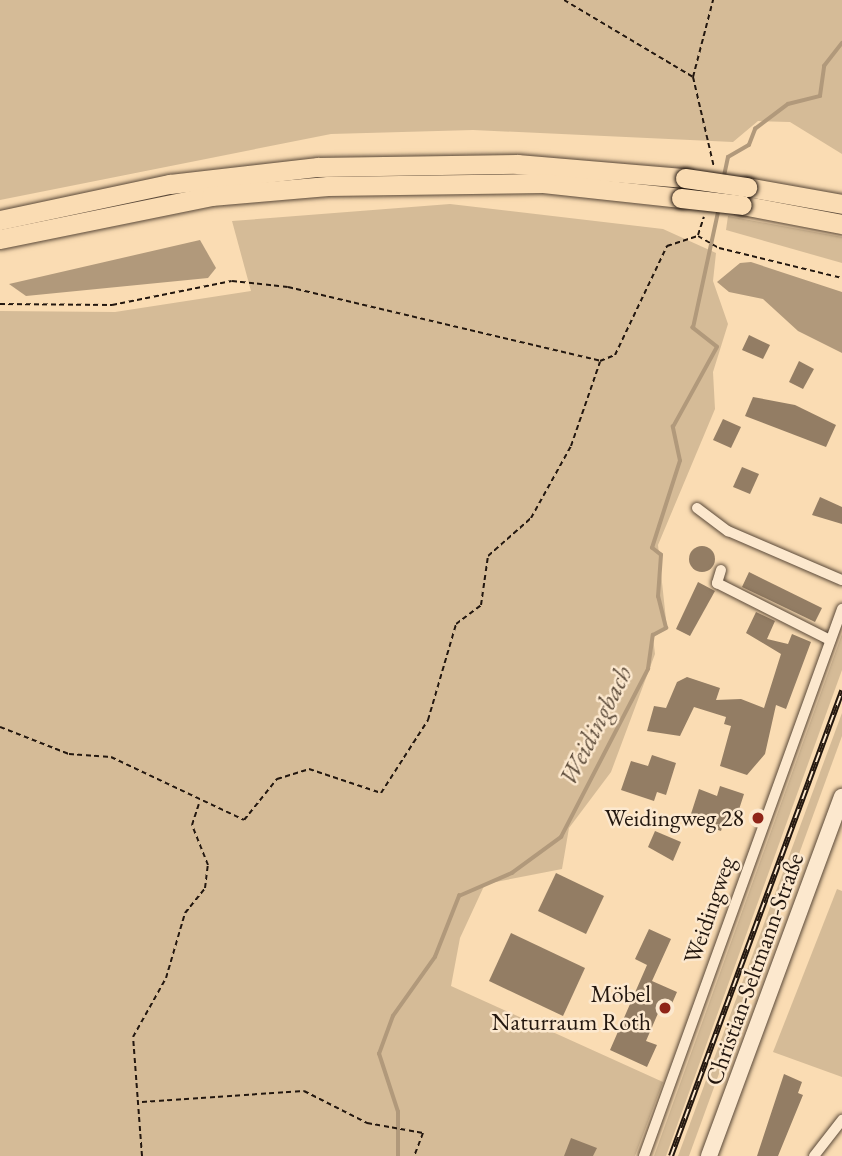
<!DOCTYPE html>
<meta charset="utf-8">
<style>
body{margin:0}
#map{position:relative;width:842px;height:1156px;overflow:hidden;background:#fadcb3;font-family:"EB Garamond",serif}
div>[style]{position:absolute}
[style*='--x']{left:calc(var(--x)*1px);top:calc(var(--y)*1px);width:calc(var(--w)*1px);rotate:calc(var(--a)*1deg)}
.green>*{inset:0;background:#d5bb97}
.water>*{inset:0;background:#b1997b}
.stream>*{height:3.5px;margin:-1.75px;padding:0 1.75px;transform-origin:1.75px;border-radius:1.75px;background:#b1997b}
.building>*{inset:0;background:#937d64}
.round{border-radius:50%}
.path>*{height:2px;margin-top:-1px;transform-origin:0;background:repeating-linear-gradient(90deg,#23170f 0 5px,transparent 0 8.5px)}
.roads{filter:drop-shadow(0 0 2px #594838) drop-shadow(0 0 2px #594838)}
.minor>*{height:10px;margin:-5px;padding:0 5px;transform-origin:5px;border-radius:5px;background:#fce8ce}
.secondary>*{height:16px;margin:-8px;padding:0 8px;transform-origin:8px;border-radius:8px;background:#fce8ce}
.motorway>*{height:19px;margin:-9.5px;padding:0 9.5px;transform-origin:9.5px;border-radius:9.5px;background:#fadcb3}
.rail>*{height:6px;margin-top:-3px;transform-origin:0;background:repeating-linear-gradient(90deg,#fce8ce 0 10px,#23170f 0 20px);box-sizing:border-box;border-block:2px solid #23170f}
.bridges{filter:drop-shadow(0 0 2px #23170f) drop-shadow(0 0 2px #23170f)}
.motorway-bridge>*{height:19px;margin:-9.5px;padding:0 9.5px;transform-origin:9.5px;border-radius:9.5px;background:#fadcb3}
.dots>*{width:19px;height:19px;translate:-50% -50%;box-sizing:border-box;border:4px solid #fce8ce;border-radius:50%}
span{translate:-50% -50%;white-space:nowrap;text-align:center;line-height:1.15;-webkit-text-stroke:5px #fce8ce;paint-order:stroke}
.poi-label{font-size:24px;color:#23170f}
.right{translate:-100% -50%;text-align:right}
.street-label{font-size:24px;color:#23170f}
.water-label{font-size:26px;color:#5c4b3a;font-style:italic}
</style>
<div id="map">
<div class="green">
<i style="clip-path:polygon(0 0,842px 0,842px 154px,790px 122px,758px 121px,733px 142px,473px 130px,331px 134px,0 200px)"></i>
<i style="clip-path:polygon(450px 204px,663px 229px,716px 253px,713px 281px,728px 324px,713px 372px,715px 409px,658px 545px,667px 629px,653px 637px,655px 654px,611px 772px,569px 828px,562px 869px,485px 884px,460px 938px,451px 986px,663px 1082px,635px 1156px,0 1156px,0 311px,115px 312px,251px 291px,232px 221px)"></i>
<i style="clip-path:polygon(728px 216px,842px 237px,842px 263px,726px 230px)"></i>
<i style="clip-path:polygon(842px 634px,842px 670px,666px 1156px,654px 1156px)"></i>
<i style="clip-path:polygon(842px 713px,842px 736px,689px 1156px,678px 1156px)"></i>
<i style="clip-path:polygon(837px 889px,842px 891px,842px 1077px,773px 1052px)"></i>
</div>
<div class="water">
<i style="clip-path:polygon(200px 240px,216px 268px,208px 278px,26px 296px,9px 284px)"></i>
<i style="clip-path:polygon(751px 262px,842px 292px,842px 353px,798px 331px,763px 299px,729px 292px,717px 282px,740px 263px)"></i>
</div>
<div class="stream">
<i style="--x:724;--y:176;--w:19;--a:-78"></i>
<i style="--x:728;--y:157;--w:24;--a:-30"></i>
<i style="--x:749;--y:145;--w:17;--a:-69"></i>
<i style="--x:755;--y:129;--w:41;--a:-37.1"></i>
<i style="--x:788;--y:104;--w:33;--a:-14"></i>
<i style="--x:820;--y:96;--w:30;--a:-82"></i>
<i style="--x:824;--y:66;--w:29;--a:-52"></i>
<i style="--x:398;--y:1156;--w:44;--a:-90"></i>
<i style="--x:398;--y:1112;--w:61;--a:-108.1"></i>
<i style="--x:379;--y:1054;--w:40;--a:-69.8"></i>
<i style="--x:393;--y:1016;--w:72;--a:-54.6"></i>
<i style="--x:435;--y:957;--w:66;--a:-68.5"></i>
<i style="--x:459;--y:896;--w:58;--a:-23.5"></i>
<i style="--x:512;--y:873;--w:61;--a:-36.3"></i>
<i style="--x:561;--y:837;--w:189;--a:-62.6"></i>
<i style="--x:648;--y:669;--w:34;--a:-82"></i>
<i style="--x:653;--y:635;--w:15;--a:-28"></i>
<i style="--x:666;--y:628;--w:32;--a:-104"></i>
<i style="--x:658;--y:597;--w:42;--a:-85.9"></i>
<i style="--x:661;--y:555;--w:11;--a:-142"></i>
<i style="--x:652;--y:548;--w:91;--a:-72.2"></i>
<i style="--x:680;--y:461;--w:35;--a:-102"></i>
<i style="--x:673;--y:427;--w:91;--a:-61.2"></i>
<i style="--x:717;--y:347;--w:31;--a:-142"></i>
<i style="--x:693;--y:328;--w:123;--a:-77.8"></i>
</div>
<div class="building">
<i style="clip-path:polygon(749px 335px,770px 345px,763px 359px,742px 350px)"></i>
<i style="clip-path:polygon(799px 361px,814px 369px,803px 389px,789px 382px)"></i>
<i style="clip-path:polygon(753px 397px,795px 405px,836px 425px,826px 447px,745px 416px)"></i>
<i style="clip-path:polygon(723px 419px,741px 427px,731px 448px,713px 440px)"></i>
<i style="clip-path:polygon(742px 467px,759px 474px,750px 494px,733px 487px)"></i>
<i style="clip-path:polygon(820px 497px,842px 507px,842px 524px,812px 515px)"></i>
<i class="round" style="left:689px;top:546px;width:26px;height:26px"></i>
<i style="clip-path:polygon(749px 572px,822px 608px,815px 622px,742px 587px)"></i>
<i style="clip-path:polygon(698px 582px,715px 591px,690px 636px,676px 629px)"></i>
<i style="clip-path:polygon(756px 612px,775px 621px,767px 639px,788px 644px,792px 634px,811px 642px,786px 709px,776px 705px,765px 754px,747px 775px,720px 766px,731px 726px,724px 724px,726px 717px,694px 707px,680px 736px,647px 731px,654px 706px,666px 708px,677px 682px,687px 677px,720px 688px,716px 700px,741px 699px,764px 708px,781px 654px,746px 633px)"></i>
<i style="clip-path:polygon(652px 755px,676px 763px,666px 795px,657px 792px,654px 801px,621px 790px,631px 761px,648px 766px)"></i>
<i style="clip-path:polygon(720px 786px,744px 794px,734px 825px,724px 821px,721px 831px,689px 820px,699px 789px,717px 796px)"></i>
<i style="clip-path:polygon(655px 831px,681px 842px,673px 861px,648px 847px)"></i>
<i style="clip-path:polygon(556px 873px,604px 896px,586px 934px,538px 911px)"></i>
<i style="clip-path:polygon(649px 929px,671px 939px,652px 981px,677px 992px,667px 1015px,659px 1011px,646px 1041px,657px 1045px,647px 1067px,610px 1050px,647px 965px,635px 959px)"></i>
<i style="clip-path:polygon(511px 933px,585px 968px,563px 1016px,489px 981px)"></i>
<i style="clip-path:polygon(784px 1074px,802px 1082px,798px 1093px,803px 1095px,778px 1156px,757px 1156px)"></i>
<i style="clip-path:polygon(571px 1138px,597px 1148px,593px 1156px,564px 1156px)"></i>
</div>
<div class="path">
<i style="--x:564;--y:0;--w:150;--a:30.8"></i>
<i style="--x:693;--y:77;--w:92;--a:76.9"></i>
<i style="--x:693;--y:77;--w:80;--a:-75.4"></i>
<i style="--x:698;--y:235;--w:19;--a:-72"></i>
<i style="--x:0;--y:304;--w:112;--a:0.5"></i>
<i style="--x:112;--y:305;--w:122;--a:-11.3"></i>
<i style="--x:232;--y:281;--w:56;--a:6.1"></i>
<i style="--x:288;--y:287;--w:321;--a:13.3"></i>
<i style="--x:600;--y:361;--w:16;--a:-22"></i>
<i style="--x:615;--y:355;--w:121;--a:-64.5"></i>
<i style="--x:667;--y:246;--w:33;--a:-18"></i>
<i style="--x:698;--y:236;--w:24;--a:30"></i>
<i style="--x:719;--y:248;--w:127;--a:13.7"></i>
<i style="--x:0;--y:727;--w:74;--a:21.4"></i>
<i style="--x:69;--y:754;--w:42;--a:4.1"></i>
<i style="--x:111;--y:757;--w:147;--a:25.3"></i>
<i style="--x:244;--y:820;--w:53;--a:-51.2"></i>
<i style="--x:277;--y:779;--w:34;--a:-17"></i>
<i style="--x:309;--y:769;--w:76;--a:18.4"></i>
<i style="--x:381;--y:793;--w:87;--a:-57.2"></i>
<i style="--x:428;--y:720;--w:100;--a:-73.7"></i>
<i style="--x:456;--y:624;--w:31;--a:-37"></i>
<i style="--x:481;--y:605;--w:49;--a:-81.9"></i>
<i style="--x:488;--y:556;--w:57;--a:-41.5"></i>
<i style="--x:531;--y:518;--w:82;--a:-60.9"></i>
<i style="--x:571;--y:446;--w:89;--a:-71"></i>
<i style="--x:142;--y:1102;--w:162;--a:-3.9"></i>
<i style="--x:304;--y:1091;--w:71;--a:26.9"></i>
<i style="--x:367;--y:1123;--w:57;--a:10.1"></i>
<i style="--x:423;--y:1133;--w:25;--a:111"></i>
<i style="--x:142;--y:1156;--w:119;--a:-94.3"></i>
<i style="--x:133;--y:1037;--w:68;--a:-60.8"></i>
<i style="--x:166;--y:978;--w:68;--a:-73.7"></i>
<i style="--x:185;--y:913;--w:32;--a:-51"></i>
<i style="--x:205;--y:888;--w:23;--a:-83"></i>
<i style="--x:208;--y:865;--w:43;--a:-111.8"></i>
<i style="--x:192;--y:825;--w:22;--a:-72"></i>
</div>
<div class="roads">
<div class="minor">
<i style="--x:697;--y:508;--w:39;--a:37"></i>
<i style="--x:728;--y:531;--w:124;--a:23.3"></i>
<i style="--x:721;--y:570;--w:14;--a:107"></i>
<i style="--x:717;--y:583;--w:127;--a:26.8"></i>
<i style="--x:644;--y:1156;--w:582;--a:-70.1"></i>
<i style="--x:814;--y:1156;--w:46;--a:-52.1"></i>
</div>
<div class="secondary">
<i style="--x:709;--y:1156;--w:383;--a:-69.7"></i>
</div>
<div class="motorway">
<i style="--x:747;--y:187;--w:97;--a:10.1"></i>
<i style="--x:742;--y:205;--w:102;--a:10.8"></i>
<i style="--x:0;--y:220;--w:174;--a:-12"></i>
<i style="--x:170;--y:184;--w:149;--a:-6.6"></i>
<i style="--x:318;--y:167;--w:199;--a:-0.9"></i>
<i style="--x:517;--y:164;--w:169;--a:4.8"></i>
<i style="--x:0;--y:239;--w:215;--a:-11.5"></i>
<i style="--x:211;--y:196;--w:117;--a:-4.9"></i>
<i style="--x:328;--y:186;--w:215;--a:-0.8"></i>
<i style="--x:543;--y:183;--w:139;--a:6.2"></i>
</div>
</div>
<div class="rail">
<i style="--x:671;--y:1156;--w:496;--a:-69.8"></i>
</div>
<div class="bridges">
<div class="motorway-bridge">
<i style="--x:685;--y:178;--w:63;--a:8.3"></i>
<i style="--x:681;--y:198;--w:61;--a:6.5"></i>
</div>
</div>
<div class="dots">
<i style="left:758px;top:818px;background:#8f2418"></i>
<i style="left:665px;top:1008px;background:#8f2418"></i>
</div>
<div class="poi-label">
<span class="right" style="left:744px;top:818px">Weidingweg 28</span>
<span class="right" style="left:651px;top:1008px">Möbel<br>Naturraum Roth</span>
</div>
<div class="street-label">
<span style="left:709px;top:910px;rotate:-71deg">Weidingweg</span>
<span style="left:754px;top:969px;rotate:-70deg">Christian-Seltmann-Straße</span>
</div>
<div class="water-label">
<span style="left:596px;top:726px;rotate:-63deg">Weidingbach</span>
</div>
</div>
